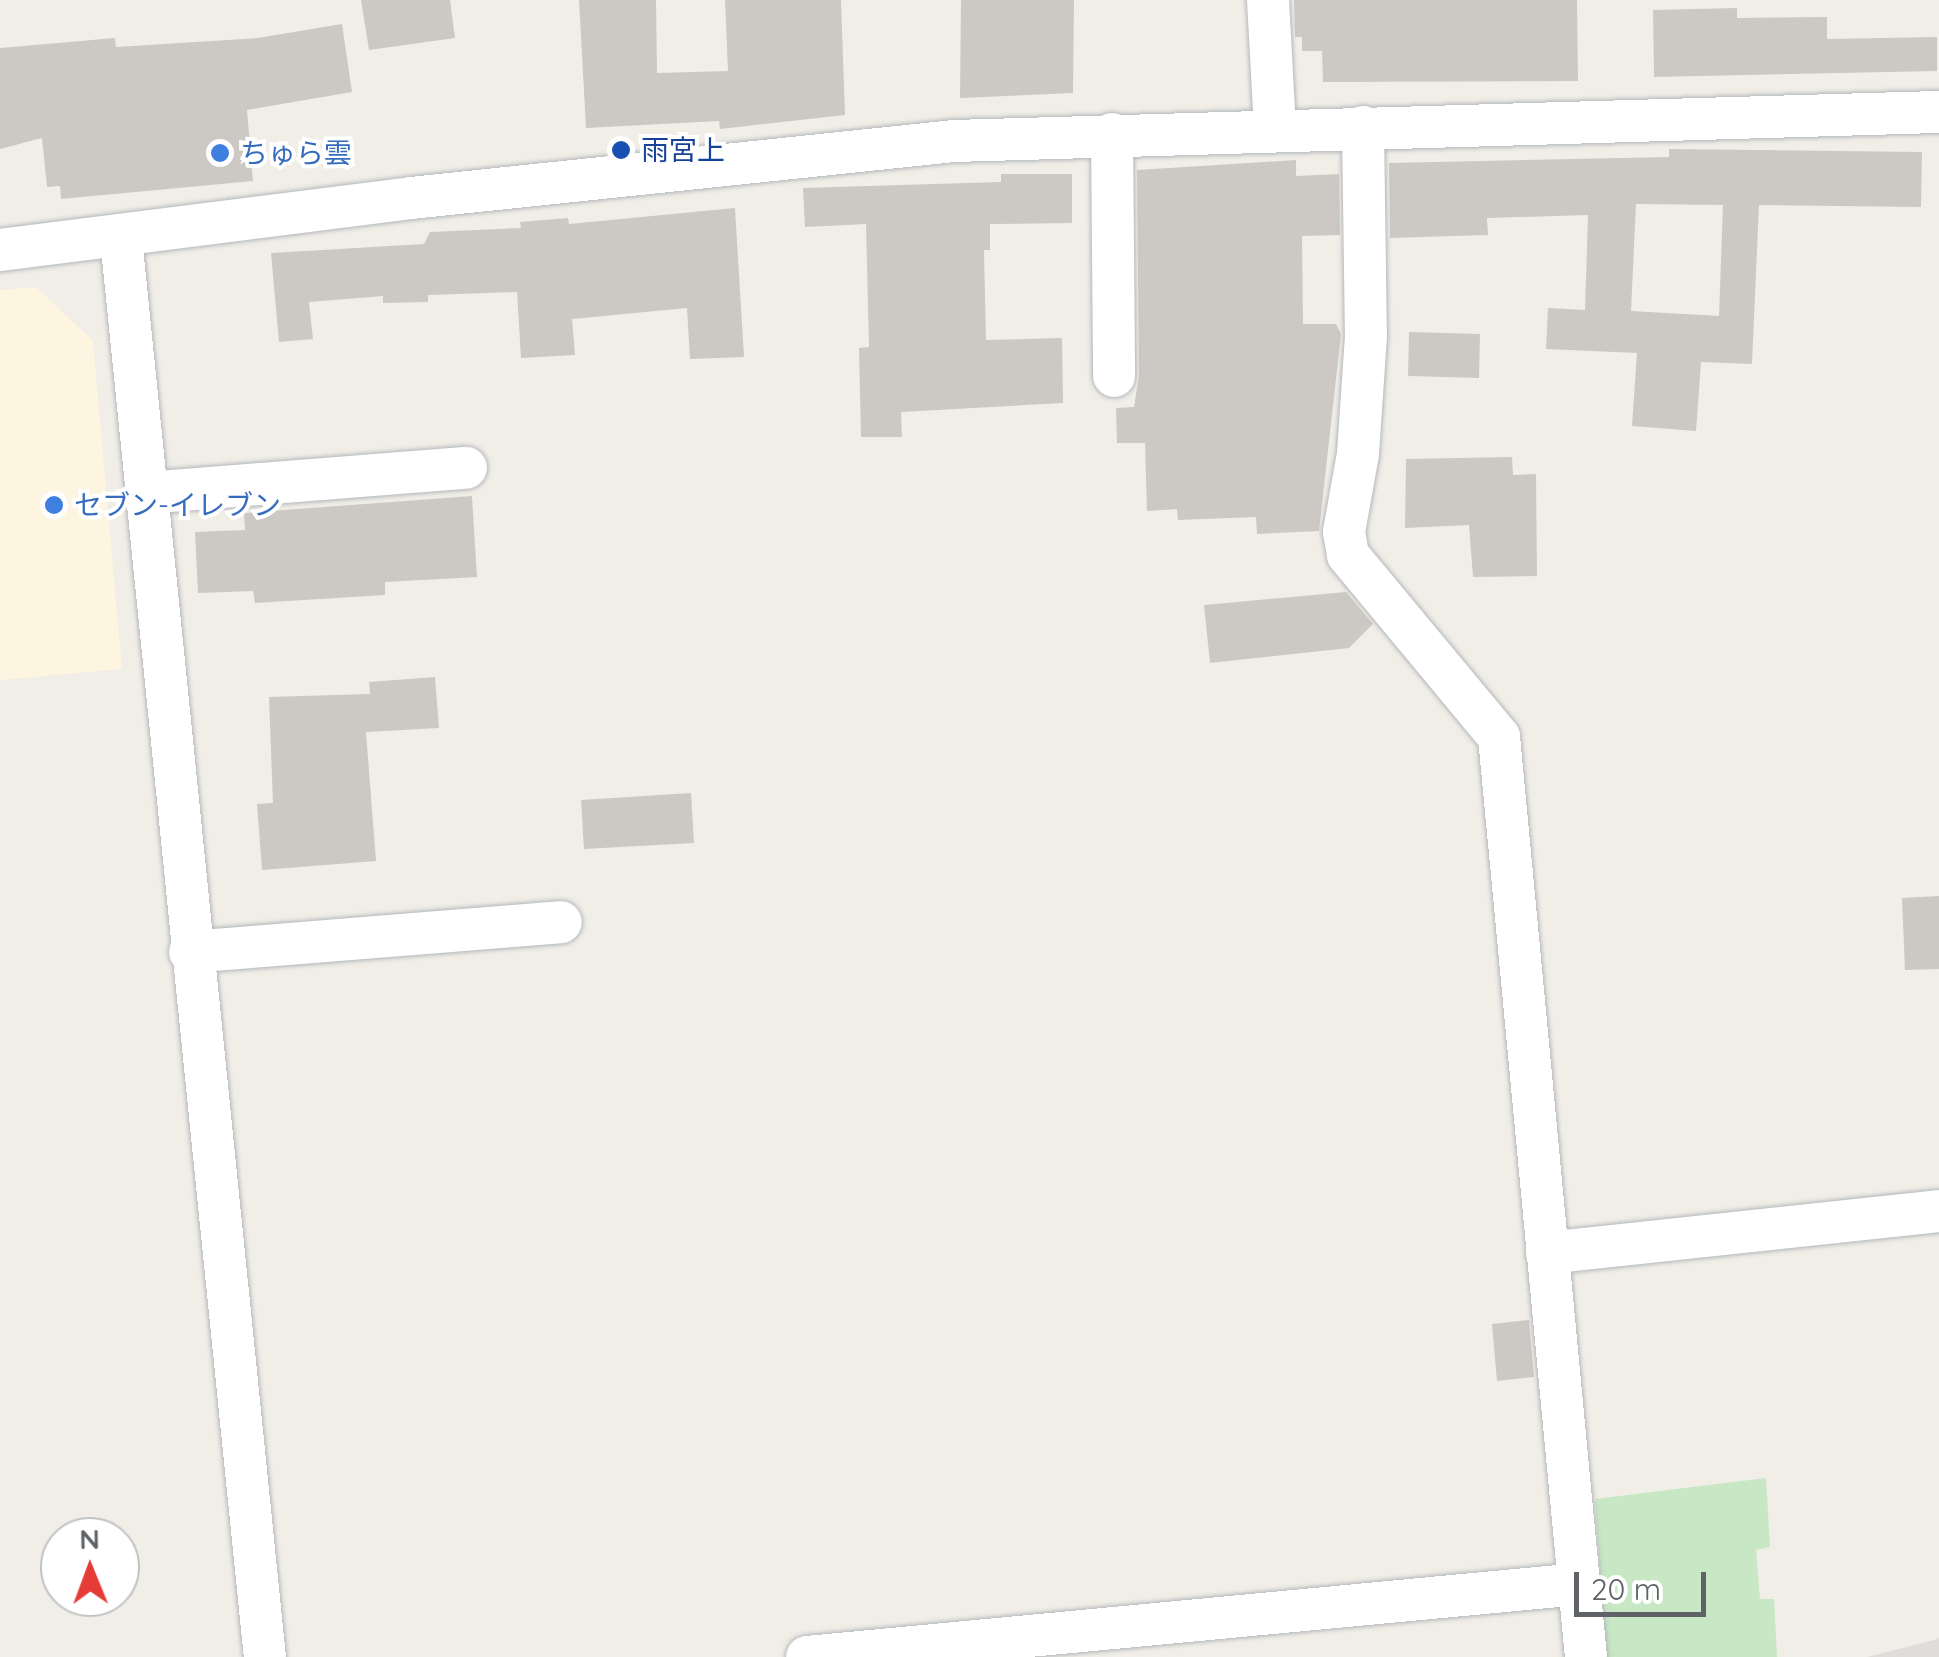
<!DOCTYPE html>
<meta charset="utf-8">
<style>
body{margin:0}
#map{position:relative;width:1939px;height:1657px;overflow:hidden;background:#f0eee7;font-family:Quicksand,"Noto Sans JP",sans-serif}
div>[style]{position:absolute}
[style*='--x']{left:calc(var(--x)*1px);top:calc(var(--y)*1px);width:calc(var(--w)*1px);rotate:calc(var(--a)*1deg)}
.commercial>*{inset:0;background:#fdf5df}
.industrial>*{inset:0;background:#dfddd9}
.green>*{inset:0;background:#c7e7c5}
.building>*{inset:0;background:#ccc9c4}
.roads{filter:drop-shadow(0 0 2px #b4b8bb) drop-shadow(0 0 2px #b4b8bb)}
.minor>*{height:42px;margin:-21px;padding:0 21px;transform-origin:21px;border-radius:21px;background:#fff}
.dots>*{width:28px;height:28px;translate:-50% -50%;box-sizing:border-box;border:5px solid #fff;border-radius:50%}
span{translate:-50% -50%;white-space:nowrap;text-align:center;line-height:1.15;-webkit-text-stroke:8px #fff;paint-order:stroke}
.transit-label{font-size:28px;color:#164399}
.left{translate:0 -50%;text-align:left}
.shop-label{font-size:28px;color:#366cbe}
.north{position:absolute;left:40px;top:1517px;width:100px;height:100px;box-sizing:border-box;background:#fff;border:2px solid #bfc1c2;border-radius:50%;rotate:359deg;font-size:28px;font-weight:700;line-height:40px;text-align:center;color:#5f6367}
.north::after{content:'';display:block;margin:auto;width:35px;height:45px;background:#e53c38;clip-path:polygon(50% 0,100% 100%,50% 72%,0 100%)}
.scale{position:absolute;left:1574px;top:1572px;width:132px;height:45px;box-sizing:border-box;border:5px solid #5f6367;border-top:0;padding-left:12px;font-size:30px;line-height:35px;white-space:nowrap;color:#5f6367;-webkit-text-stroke:8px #fff;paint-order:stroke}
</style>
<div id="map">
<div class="commercial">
<i style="clip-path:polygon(36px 287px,93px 341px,122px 669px,0 680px,0 290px)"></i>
</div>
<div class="industrial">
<i style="clip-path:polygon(1939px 1638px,1939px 1657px,1867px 1657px,1934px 1640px)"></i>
</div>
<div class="green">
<i style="clip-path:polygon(1766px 1478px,1770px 1547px,1756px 1550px,1760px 1599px,1774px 1599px,1777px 1657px,1606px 1657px,1595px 1499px)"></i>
</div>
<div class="building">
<i style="clip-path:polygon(361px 0,450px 0,455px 38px,369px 50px)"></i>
<i style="clip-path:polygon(579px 0,656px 0,657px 73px,728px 71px,725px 0,841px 0,845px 115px,720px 129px,719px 121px,586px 128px)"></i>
<i style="clip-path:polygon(961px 0,1074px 0,1073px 93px,960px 98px)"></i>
<i style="clip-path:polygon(1294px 0,1577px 0,1578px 81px,1323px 82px,1322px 51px,1302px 51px,1302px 37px,1295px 37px)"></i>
<i style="clip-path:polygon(1737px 8px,1737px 18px,1827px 17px,1827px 39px,1937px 37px,1937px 71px,1654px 77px,1653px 10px)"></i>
<i style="clip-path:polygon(342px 24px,352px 92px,247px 110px,253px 181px,61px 199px,60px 186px,47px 187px,42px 138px,0 149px,0 48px,115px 38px,116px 47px,258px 38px)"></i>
<i style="clip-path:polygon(evenodd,1669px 149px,1922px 152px,1921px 207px,1759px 205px,1752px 364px,1701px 362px,1696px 431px,1632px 426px,1637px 353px,1546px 349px,1548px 308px,1585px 310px,1588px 215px,1487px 218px,1488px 235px,1390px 238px,1389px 163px,1669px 157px,1669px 149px,1636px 204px,1723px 205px,1719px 316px,1631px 311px,1636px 204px)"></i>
<i style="clip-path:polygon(1296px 160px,1296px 176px,1339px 174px,1340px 235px,1302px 236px,1303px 324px,1336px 324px,1341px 334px,1319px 531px,1257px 534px,1256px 517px,1178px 520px,1177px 509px,1147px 511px,1145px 443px,1117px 443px,1116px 408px,1134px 407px,1139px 376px,1137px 170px)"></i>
<i style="clip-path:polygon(1001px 174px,1072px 174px,1072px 223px,990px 224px,990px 250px,984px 250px,986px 340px,1062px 338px,1063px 403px,901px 412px,902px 437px,861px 437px,859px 348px,869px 347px,866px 224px,805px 227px,803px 188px,1001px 182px)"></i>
<i style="clip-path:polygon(735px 208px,744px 357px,690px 359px,687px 308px,572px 319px,575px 355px,521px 358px,517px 292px,428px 295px,428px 302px,383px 303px,383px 296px,309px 302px,313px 339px,279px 342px,271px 253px,424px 244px,430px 232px,521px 228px,520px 222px,568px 218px,569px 224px)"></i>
<i style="clip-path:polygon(1409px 332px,1480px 334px,1479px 378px,1408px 376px)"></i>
<i style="clip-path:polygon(1512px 457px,1513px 475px,1536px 474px,1537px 576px,1473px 577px,1469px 525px,1405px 528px,1406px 459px)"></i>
<i style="clip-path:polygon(472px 496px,477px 577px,385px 582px,385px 595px,255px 603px,253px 591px,198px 593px,195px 532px,245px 530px,244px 513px)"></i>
<i style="clip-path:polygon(1346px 592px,1373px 624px,1349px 648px,1210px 663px,1204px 605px)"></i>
<i style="clip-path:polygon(435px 677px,439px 728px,366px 732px,376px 861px,262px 870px,257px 804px,273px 803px,269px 697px,370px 694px,369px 682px)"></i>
<i style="clip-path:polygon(691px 793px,694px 843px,584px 849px,581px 800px)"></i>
<i style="clip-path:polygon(1939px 896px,1939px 969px,1905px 970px,1902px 898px)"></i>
<i style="clip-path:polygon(1529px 1320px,1534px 1377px,1497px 1381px,1492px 1324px)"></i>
</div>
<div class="roads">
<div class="minor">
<i style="--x:1268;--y:0;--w:130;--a:86.9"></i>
<i style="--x:1363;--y:127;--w:209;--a:89.2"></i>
<i style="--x:1366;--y:336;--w:118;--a:93.9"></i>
<i style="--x:1358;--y:454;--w:79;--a:100.2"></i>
<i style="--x:1344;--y:532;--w:23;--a:80"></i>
<i style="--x:1348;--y:555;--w:236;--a:50.3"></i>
<i style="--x:1499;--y:737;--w:924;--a:84.6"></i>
<i style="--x:1112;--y:134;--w:242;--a:89.5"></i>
<i style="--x:121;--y:238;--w:1426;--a:84.21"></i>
<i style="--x:0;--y:250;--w:414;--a:-7.2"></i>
<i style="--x:411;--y:198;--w:546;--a:-5.99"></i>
<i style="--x:954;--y:141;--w:985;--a:-1.69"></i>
<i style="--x:145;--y:493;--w:322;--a:-4.5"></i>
<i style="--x:190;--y:952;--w:372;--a:-4.6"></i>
<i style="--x:1547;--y:1253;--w:394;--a:-6.1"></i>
<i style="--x:807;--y:1657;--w:775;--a:-5.4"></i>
</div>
</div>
<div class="dots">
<i style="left:621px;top:150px;background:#1a4fb4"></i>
<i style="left:220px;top:153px;background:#3f7fe0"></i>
<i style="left:54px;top:505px;background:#3f7fe0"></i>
</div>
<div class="transit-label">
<span class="left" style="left:641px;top:150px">雨宮上</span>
</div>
<div class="shop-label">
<span class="left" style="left:240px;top:153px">ちゅら雲</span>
<span class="left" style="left:74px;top:505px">セブン-イレブン</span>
</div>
<div class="north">N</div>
<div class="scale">20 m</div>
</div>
